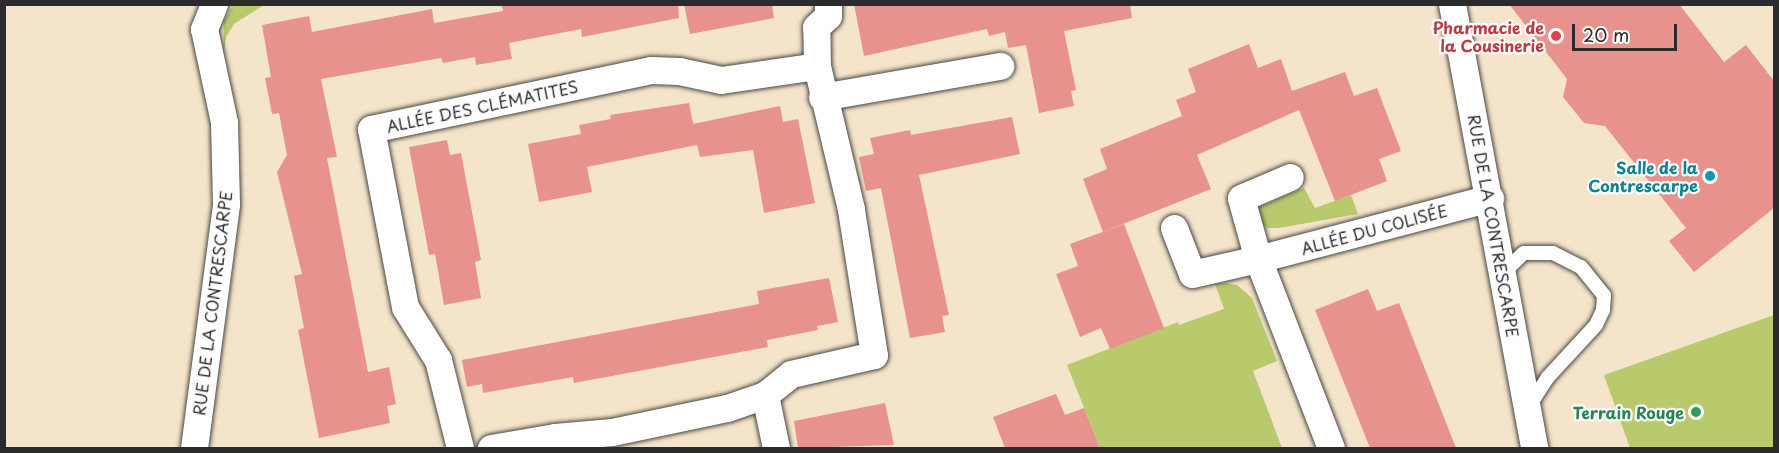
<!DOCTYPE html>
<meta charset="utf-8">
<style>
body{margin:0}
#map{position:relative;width:1779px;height:453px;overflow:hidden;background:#f4e4ca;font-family:"Playpen Sans",sans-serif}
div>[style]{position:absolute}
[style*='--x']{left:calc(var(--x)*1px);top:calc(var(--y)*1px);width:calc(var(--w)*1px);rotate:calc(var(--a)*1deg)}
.green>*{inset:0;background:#b9ca6d}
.building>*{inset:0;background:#e8928d}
.roads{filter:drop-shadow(0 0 2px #494743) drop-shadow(0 0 2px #494743)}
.lane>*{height:14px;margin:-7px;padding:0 7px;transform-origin:7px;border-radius:7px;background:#fff}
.street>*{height:27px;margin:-13.5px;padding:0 13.5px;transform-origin:13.5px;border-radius:13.5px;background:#fff}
.dots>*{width:16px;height:16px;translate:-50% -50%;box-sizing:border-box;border:3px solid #fff;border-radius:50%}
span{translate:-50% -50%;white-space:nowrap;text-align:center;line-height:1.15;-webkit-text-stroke:4.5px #fff;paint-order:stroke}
.health-label{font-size:16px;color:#be3a42;font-weight:700}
.right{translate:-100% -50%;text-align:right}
.street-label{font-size:16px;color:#2b2b2b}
.culture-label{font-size:16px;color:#0d838f;font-weight:700}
.leisure-label{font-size:16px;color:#27864d;font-weight:700}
.frame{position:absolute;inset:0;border:6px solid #2b2b2b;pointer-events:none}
.scale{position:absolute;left:1572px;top:24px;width:105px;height:27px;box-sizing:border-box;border:3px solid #2b2b2b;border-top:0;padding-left:8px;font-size:18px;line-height:21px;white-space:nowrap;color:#2b2b2b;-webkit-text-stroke:4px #fff;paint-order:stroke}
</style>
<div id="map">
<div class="green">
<i style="clip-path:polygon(233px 5px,264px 5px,234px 24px,226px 37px,223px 59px,224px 21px)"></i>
<i style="clip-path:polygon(1304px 188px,1315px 208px,1351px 195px,1358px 214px,1279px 228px,1268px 228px,1259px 222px,1257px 215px,1260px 207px)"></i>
<i style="clip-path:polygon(1226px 283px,1237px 285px,1252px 298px,1277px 361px,1253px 371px,1282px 448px,1100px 448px,1067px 365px,1178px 322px,1179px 325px,1224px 309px,1215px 284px)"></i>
<i style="clip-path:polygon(1774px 315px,1774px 448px,1630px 448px,1604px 375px)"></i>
</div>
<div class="building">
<i style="clip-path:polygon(501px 4px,678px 4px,679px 18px,582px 37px,581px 29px,509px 43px,512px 59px,476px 65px,475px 57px,443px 63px,441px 58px,321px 79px,337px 157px,327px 158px,368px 372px,389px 367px,396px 404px,387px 406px,390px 423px,319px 438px,298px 330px,304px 328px,294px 276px,302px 274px,277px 172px,287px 155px,279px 113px,272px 114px,265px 78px,271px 77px,262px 25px,309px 16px,312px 32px,432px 9px,434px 23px,503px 11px)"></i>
<i style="clip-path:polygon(684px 4px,772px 4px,774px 18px,690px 34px)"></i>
<i style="clip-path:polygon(854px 4px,1130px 4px,1132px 18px,1064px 31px,1076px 90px,1071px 91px,1074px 106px,1039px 113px,1026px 45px,1008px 48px,1005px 32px,989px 36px,987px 29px,864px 56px)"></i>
<i style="clip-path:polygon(1509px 4px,1679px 4px,1724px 62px,1746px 45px,1774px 81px,1774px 208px,1694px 272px,1669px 241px,1686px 228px,1605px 126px,1584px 123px,1563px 97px,1567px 79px)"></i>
<i style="clip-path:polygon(1249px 44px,1258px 68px,1281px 59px,1292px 91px,1345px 72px,1354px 96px,1377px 88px,1401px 151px,1379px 159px,1387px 181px,1335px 201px,1299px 110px,1197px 155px,1211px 189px,1103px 232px,1083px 179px,1107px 169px,1100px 149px,1182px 116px,1176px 100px,1196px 92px,1188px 69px)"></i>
<i style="clip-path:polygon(689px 103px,694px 128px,693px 124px,780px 106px,783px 122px,798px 119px,815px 203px,764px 213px,753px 150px,700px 157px,697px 145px,587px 167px,592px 192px,539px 202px,528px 144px,581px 134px,579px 125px,611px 119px,610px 115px)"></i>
<i style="clip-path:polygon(1012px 117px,1020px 154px,919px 175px,949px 315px,942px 316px,945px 332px,910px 338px,881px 188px,866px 191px,859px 157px,874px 154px,870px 138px,910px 130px,911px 135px)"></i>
<i style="clip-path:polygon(447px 140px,450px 155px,461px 153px,481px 260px,475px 262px,481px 298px,444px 305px,435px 254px,429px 255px,409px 147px)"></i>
<i style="clip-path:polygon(1124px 224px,1164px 328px,1110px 349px,1101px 328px,1080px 337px,1056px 274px,1078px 266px,1070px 244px)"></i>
<i style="clip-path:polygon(829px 278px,838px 322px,817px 326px,818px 330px,767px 340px,768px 347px,574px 383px,573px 377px,483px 393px,482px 384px,467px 387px,462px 360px,759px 304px,757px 291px)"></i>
<i style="clip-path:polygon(1368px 289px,1377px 311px,1399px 303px,1456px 448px,1370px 448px,1315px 310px)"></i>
<i style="clip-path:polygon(1056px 394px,1065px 415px,1084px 408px,1100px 448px,1005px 448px,993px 417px)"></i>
<i style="clip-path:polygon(885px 403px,894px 445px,798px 448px,794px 421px)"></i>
</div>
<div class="roads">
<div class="lane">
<i style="--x:1502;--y:274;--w:30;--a:-44"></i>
<i style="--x:1524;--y:253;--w:29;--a:0"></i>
<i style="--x:1553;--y:253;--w:31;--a:27"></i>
<i style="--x:1581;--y:267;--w:36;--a:51"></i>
<i style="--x:1604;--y:295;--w:15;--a:94"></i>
<i style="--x:1603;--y:310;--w:17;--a:115"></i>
<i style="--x:1596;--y:325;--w:71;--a:132.7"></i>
<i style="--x:1548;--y:377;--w:37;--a:123"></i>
</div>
<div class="street">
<i style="--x:1452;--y:4;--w:452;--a:79.5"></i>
<i style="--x:822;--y:97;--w:181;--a:-9.9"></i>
<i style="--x:1174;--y:228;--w:49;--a:68.6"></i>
<i style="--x:1192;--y:274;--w:68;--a:-12.8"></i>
<i style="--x:1258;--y:259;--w:63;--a:-105.6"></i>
<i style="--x:1241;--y:198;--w:53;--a:-23.2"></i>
<i style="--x:765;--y:395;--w:54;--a:78.3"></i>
<i style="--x:194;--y:448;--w:246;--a:-82.5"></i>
<i style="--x:226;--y:204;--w:82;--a:-91.4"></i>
<i style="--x:224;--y:122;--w:95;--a:-102.1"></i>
<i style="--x:204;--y:29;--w:27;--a:-68"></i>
<i style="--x:460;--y:448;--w:91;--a:-104"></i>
<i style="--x:438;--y:360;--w:62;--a:-121.9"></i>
<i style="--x:405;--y:307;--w:181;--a:-100.8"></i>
<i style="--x:371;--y:129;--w:286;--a:-11.9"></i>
<i style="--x:651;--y:70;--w:28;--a:2"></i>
<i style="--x:679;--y:71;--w:43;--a:12.1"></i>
<i style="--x:721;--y:80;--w:97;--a:-8.3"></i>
<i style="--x:491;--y:448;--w:65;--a:-9.8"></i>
<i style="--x:555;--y:437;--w:57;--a:-5"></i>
<i style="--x:612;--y:432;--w:117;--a:-11.8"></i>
<i style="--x:727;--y:408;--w:40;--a:-18.9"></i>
<i style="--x:765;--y:395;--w:33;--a:-39"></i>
<i style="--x:791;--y:374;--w:85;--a:-12.9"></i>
<i style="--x:874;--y:355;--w:148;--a:-99"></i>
<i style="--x:851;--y:209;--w:147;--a:-103.4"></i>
<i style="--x:817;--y:66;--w:39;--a:-91"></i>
<i style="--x:816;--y:27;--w:16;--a:-43"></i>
<i style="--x:828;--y:16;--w:12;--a:-90"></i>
<i style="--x:1331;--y:448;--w:203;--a:-111.1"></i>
<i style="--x:1258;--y:259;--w:240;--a:-14.7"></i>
</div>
</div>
<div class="dots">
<i style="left:1556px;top:36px;background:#e0444e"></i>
<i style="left:1710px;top:176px;background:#0f9aa8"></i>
<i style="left:1696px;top:412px;background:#2e9e5b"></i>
</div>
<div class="health-label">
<span class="right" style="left:1544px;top:36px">Pharmacie de<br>la Cousinerie</span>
</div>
<div class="street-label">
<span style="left:482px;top:106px;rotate:-12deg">ALLÉE DES CLÉMATITES</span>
<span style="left:1494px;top:226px;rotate:80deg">RUE DE LA CONTRESCARPE</span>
<span style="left:1374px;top:229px;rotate:-15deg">ALLÉE DU COLISÉE</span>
<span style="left:212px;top:303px;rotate:-83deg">RUE DE LA CONTRESCARPE</span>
</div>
<div class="culture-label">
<span class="right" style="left:1698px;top:176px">Salle de la<br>Contrescarpe</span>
</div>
<div class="leisure-label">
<span class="right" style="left:1684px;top:412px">Terrain Rouge</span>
</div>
<div class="frame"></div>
<div class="scale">20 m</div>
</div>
